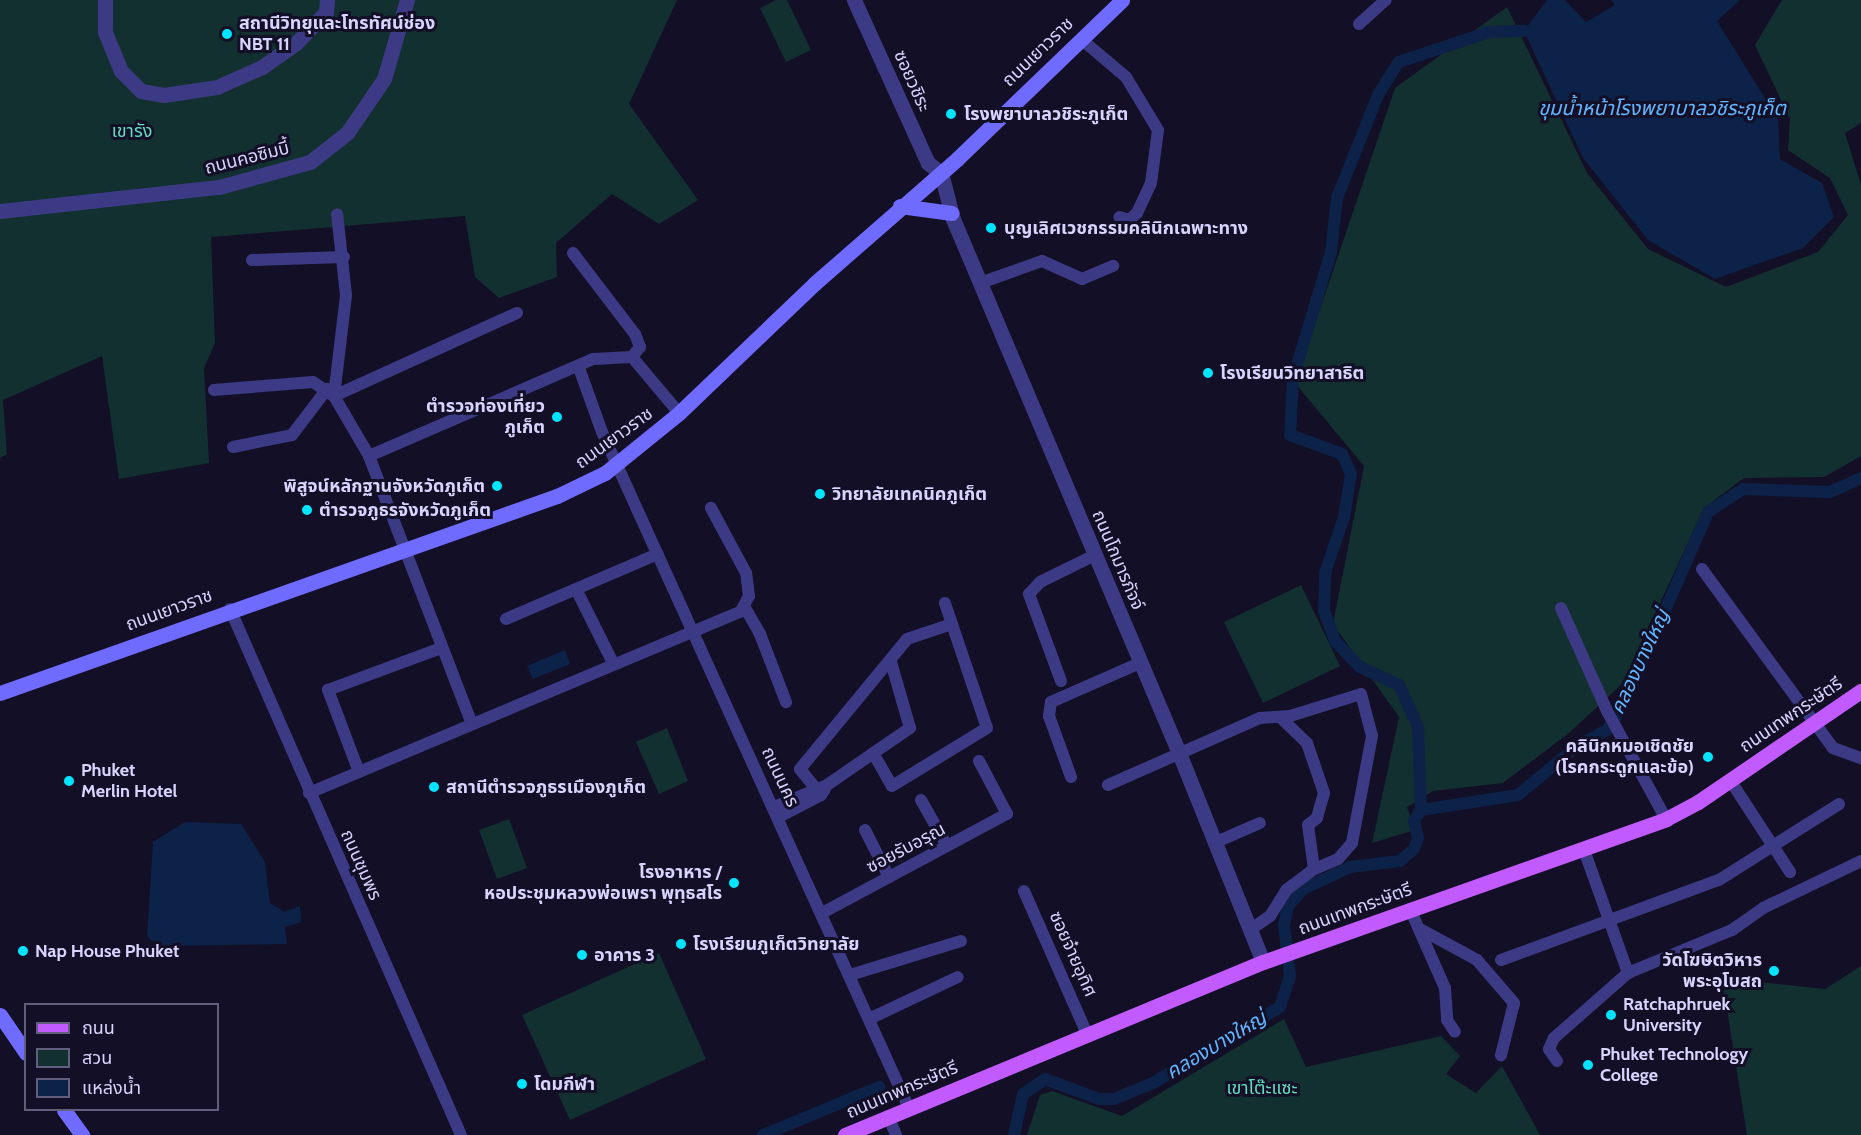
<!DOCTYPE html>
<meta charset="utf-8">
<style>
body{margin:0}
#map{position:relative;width:1861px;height:1135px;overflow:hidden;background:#130f26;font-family:Cabin,"Noto Sans Thai",sans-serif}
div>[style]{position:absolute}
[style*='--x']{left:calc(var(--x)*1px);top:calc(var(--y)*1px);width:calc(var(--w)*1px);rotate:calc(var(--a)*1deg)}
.green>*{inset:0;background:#12302f}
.water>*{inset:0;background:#0c2248}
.canal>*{height:12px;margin:-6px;padding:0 6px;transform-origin:6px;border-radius:6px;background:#0c2248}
.minor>*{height:12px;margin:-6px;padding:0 6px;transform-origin:6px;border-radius:6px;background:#3d3a85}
.tertiary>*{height:15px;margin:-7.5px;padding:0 7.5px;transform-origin:7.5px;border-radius:7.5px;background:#3d3a85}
.secondary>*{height:15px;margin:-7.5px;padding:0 7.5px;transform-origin:7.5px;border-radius:7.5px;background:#6f6bff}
.primary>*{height:15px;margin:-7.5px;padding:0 7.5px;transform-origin:7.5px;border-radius:7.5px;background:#c25bff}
.dots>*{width:16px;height:16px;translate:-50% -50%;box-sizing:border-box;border:3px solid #130f26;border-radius:50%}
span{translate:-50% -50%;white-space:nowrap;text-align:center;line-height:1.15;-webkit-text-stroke:6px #130f26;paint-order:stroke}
.poi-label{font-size:18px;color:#d9d4ff;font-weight:700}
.left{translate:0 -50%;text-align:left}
.right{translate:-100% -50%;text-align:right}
.street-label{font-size:18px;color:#d9d4ff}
.park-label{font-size:18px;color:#5fe0c0}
.water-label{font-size:20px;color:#62b6ff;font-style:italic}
.legend{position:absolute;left:24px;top:1003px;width:195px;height:108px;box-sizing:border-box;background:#130f26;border:2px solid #625e7d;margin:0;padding:8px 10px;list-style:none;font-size:18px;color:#d9d4ff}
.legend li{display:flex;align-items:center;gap:12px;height:30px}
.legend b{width:30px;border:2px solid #625e7d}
</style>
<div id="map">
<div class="green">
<i style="clip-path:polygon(0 0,677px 0,629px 104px,698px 200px,659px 224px,612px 194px,556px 243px,557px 277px,499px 298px,475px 277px,465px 216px,211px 237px,215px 343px,204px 368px,209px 463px,119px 479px,102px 356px,3px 400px,7px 454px,0 458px)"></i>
<i style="clip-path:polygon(776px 0,787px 0,811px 50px,786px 62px,760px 8px)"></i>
<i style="clip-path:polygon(1782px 0,1861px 0,1861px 123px,1845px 133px,1861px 185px,1861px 456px,1824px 477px,1744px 478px,1704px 508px,1623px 683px,1569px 733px,1503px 783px,1433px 791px,1407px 807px,1415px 830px,1372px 843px,1399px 717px,1333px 624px,1364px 466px,1295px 383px,1395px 88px,1507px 7px,1587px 173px,1648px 249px,1726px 287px,1818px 252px,1848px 215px,1830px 178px,1788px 150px,1790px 119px,1755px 45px)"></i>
<i style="clip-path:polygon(1301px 585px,1340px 666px,1263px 703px,1224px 622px)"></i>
<i style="clip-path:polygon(667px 728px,688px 781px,659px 794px,636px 742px)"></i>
<i style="clip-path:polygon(509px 819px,527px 868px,497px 879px,479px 830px)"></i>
<i style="clip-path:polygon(659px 953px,706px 1059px,570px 1120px,522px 1015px)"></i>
<i style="clip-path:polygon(1861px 966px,1861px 1135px,1747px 1135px,1722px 978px,1825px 989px)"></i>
<i style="clip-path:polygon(1284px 1019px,1306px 1067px,1441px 1036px,1460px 1056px,1446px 1074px,1476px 1093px,1502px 1066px,1540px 1135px,1027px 1135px,1040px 1095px,1052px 1091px,1122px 1116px)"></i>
</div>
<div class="water">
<i style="clip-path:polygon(1547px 0,1565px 0,1586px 22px,1615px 5px,1611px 0,1740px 0,1717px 21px,1778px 119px,1780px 159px,1822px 183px,1834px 217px,1803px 248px,1715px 279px,1648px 240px,1583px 158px,1524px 31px)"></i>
<i style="clip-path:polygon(565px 650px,570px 664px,533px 679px,527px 666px)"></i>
<i style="clip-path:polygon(185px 822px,241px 824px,265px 862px,270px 903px,284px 912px,300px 906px,301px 922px,285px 927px,287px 944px,157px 946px,147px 936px,153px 842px)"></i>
</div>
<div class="canal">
<i style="--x:1421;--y:810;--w:83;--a:-92.1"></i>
<i style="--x:1418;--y:727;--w:46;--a:-114.3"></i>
<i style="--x:1399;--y:685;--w:43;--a:-155.2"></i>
<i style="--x:1360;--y:667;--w:36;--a:-134"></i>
<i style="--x:1335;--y:641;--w:33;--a:-110"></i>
<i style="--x:1324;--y:610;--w:37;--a:-88"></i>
<i style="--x:1325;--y:573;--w:59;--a:-71.3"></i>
<i style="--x:1344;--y:517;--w:44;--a:-80.8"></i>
<i style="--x:1351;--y:474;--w:22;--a:-114"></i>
<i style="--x:1342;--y:454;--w:55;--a:-159.9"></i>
<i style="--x:1290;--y:435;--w:57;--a:-87"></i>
<i style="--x:1293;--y:378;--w:132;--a:-73.2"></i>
<i style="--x:1331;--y:252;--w:54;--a:-83.7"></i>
<i style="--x:1337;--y:198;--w:111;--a:-68.3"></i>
<i style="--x:1378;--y:95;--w:39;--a:-58"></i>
<i style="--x:1399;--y:62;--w:95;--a:-18.4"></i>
<i style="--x:1489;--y:32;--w:35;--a:-2"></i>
<i style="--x:763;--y:1135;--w:126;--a:-22.5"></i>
<i style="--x:1014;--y:1135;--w:42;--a:-77.6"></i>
<i style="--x:1023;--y:1094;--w:27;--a:-34"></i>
<i style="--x:1045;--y:1079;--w:58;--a:20.3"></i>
<i style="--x:1099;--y:1099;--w:15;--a:0"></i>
<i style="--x:1114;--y:1099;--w:42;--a:-22.3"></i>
<i style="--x:1153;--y:1083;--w:148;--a:-30.9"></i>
<i style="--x:1280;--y:1007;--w:33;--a:-72"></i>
<i style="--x:1290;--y:976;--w:51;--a:-96.7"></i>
<i style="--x:1284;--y:925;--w:19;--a:-78"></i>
<i style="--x:1288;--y:906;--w:23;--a:-49"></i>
<i style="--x:1303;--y:889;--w:52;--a:-25.1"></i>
<i style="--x:1350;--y:867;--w:50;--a:-6.8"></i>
<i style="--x:1400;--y:861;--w:18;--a:-41"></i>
<i style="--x:1414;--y:849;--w:12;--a:-70"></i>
<i style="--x:1418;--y:838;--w:17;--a:-103"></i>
<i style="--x:1414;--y:821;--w:13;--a:-58"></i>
<i style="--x:1421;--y:810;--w:98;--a:-8.8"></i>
<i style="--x:1518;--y:795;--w:75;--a:-39.6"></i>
<i style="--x:1576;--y:747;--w:35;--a:-29"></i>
<i style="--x:1607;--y:730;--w:29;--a:-56"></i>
<i style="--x:1623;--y:706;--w:212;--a:-66.3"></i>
<i style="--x:1708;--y:512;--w:42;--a:-33.3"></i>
<i style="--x:1743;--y:489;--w:87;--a:2"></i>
<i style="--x:1830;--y:492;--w:34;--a:-24"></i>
</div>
<div class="minor">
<i style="--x:1359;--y:24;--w:36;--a:-42"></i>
<i style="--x:1081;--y:39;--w:59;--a:40.2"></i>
<i style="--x:1126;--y:77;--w:62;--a:58.9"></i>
<i style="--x:1158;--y:130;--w:53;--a:97.5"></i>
<i style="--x:1151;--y:183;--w:33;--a:115"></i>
<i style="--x:1137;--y:213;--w:11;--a:139"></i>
<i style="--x:1129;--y:220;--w:10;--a:-163"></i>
<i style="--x:573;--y:253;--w:102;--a:52.6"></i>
<i style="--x:635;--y:334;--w:14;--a:69"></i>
<i style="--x:640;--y:347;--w:13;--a:129"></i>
<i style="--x:632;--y:357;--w:73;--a:50"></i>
<i style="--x:252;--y:260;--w:92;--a:-1.9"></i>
<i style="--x:980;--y:283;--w:66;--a:-19.5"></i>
<i style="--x:1042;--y:261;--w:44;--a:24.2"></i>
<i style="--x:1082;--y:279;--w:34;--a:-23"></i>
<i style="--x:579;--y:368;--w:68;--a:70.2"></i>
<i style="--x:602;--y:432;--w:742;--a:65.58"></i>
<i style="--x:214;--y:390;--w:99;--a:-4.6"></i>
<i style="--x:313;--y:382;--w:25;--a:34"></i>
<i style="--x:334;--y:396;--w:69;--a:59.7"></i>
<i style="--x:369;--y:456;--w:287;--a:69"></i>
<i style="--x:334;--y:396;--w:201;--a:-24.4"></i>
<i style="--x:334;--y:396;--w:102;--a:-83.2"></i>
<i style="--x:346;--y:295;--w:81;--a:-96.3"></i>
<i style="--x:233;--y:447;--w:60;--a:-11.5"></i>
<i style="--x:292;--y:435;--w:58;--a:-52.7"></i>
<i style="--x:369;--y:456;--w:244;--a:-23.4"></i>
<i style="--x:593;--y:359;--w:39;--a:-3"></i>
<i style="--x:1702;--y:569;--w:222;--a:53.8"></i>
<i style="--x:1833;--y:748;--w:30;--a:20"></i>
<i style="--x:576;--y:589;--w:83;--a:63.4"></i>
<i style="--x:744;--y:606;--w:32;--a:60"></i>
<i style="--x:760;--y:634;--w:73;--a:69.1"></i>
<i style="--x:1561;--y:608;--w:113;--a:65.9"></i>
<i style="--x:1607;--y:711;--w:123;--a:61.4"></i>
<i style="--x:230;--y:609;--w:574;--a:66.29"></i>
<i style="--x:506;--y:619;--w:165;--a:-23.2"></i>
<i style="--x:1061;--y:681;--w:93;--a:-110.2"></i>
<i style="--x:1029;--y:594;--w:16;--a:-47"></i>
<i style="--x:1040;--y:582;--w:61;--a:-26.1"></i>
<i style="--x:1280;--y:717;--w:37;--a:44"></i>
<i style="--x:1307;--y:743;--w:53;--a:71.2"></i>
<i style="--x:1324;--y:793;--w:26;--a:106"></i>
<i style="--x:1317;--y:818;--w:11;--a:142"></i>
<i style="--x:1308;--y:825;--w:44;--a:82.2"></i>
<i style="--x:873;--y:753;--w:38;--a:60"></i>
<i style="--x:892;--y:786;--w:111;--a:-31.4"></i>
<i style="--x:987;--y:728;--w:132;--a:-108.6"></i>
<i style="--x:359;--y:772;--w:88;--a:-110.7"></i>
<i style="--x:328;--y:690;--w:121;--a:-20.4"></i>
<i style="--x:1071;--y:777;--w:65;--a:-109.8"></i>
<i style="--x:1049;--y:716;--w:14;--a:-82"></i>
<i style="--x:1051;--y:702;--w:97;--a:-23.7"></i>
<i style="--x:1730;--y:780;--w:110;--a:56.9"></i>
<i style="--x:1108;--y:785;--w:166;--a:-23.8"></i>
<i style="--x:1260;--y:718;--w:30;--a:-4"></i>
<i style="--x:1290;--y:716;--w:74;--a:-17.2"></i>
<i style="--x:1361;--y:694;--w:43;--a:75.3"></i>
<i style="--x:1372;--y:736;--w:109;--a:100.6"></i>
<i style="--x:1352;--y:843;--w:21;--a:131"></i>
<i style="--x:1338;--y:859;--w:26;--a:157"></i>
<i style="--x:1314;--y:869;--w:34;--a:143"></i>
<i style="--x:1287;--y:889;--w:32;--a:122"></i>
<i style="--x:1270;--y:916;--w:24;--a:145"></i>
<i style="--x:309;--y:793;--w:469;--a:-22.8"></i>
<i style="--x:741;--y:611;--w:17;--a:-62"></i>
<i style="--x:749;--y:596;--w:23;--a:-97"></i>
<i style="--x:746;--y:573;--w:74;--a:-118.3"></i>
<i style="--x:821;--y:795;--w:33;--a:-129"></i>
<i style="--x:800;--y:769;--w:168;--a:-50.5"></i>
<i style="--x:907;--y:639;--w:47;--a:-18.4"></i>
<i style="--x:921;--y:800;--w:53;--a:60.5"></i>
<i style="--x:774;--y:807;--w:57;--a:-22.5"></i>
<i style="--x:827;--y:785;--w:101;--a:-34.5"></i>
<i style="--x:910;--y:728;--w:69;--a:-106.1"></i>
<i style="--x:779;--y:817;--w:47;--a:-27.6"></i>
<i style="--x:821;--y:795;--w:7;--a:-56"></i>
<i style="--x:865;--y:830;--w:53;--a:62.9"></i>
<i style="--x:1214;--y:843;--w:50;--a:-23.5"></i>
<i style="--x:1584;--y:850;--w:131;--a:70.3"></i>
<i style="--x:1024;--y:891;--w:156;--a:66.2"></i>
<i style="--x:1410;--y:909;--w:86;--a:66.1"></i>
<i style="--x:1445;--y:988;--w:32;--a:86"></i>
<i style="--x:1447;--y:1020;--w:14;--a:56"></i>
<i style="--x:822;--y:913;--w:210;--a:-28.2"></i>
<i style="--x:1007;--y:814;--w:60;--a:-117.8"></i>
<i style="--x:1420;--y:929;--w:65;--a:28.5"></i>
<i style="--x:1477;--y:960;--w:57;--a:49.3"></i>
<i style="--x:1514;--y:1003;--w:54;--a:104"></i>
<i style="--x:1501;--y:960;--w:232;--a:-20.2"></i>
<i style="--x:1719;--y:880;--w:142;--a:-32.3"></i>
<i style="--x:850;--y:975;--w:116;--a:-17"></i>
<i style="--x:869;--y:1019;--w:98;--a:-25.3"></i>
<i style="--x:1557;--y:1061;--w:14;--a:-124"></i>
<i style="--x:1549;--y:1049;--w:12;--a:-66"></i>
<i style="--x:1554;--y:1038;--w:98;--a:-41.3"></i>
<i style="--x:1628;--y:973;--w:113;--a:-22.5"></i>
<i style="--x:1732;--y:930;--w:38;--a:-35"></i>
<i style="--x:1763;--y:908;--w:109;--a:-25.6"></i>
<i style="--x:888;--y:1116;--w:21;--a:67"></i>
</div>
<div class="tertiary">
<i style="--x:105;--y:0;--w:32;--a:90"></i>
<i style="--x:105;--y:32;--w:42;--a:67.7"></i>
<i style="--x:121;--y:71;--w:28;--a:45"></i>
<i style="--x:141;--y:91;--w:23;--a:10"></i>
<i style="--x:164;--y:95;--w:54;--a:-8.6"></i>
<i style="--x:217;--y:87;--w:49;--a:-24"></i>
<i style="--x:262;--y:67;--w:42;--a:-35.2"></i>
<i style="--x:296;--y:43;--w:43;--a:-45.9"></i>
<i style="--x:326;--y:12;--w:12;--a:-85"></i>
<i style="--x:854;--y:0;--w:179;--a:65.6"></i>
<i style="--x:928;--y:163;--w:16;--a:38"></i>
<i style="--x:941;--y:173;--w:48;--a:75.4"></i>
<i style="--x:953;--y:219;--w:580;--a:67.06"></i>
<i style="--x:1179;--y:753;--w:225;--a:68.1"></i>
<i style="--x:0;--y:211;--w:220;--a:-6.3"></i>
<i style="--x:219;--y:187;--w:94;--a:-15.4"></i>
<i style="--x:310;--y:162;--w:47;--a:-38.1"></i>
<i style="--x:347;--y:133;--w:65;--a:-55.6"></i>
<i style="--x:384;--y:79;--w:82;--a:-73.8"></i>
</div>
<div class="secondary">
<i style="--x:900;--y:206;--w:52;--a:7.7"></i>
<i style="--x:0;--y:693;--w:591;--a:-19.48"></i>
<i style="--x:557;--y:496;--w:53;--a:-25.6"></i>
<i style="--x:605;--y:473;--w:95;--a:-39"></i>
<i style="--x:679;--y:413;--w:188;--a:-43.7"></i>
<i style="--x:815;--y:283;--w:189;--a:-41.1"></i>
<i style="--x:957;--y:159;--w:229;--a:-43.9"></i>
<i style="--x:0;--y:1015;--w:46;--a:55.6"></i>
<i style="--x:64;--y:1110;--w:31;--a:54"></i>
</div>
<div class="primary">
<i style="--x:845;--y:1135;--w:452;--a:-22.5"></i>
<i style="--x:1263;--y:962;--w:428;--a:-19.5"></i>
<i style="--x:1666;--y:819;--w:36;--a:-28"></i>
<i style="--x:1698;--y:802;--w:197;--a:-34.3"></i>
</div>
<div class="dots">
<i style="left:227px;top:34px;background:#00e5ff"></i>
<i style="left:951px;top:114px;background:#00e5ff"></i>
<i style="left:991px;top:228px;background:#00e5ff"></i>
<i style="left:1208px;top:373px;background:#00e5ff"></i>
<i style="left:557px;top:417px;background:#00e5ff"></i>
<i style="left:497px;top:486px;background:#00e5ff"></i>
<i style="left:820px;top:494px;background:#00e5ff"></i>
<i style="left:307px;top:510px;background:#00e5ff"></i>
<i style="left:1708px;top:757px;background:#00e5ff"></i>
<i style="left:69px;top:781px;background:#00e5ff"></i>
<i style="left:434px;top:787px;background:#00e5ff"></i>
<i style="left:734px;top:883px;background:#00e5ff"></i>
<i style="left:681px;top:944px;background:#00e5ff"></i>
<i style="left:23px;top:951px;background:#00e5ff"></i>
<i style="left:582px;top:955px;background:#00e5ff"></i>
<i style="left:1774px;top:971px;background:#00e5ff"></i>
<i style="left:1611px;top:1015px;background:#00e5ff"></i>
<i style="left:1588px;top:1065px;background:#00e5ff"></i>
<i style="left:522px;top:1084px;background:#00e5ff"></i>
</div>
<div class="poi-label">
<span class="left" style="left:239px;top:34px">สถานีวิทยุและโทรทัศน์ช่อง<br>NBT 11</span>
<span class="left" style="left:964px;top:114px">โรงพยาบาลวชิระภูเก็ต</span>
<span class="left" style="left:1004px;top:228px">บุญเลิศเวชกรรมคลินิกเฉพาะทาง</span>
<span class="left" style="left:1220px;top:373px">โรงเรียนวิทยาสาธิต</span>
<span class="right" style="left:545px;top:417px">ตำรวจท่องเที่ยว<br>ภูเก็ต</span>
<span class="right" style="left:485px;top:486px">พิสูจน์หลักฐานจังหวัดภูเก็ต</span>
<span class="left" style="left:832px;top:494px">วิทยาลัยเทคนิคภูเก็ต</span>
<span class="left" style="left:319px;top:510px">ตำรวจภูธรจังหวัดภูเก็ต</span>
<span class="right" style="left:1694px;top:757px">คลินิกหมอเชิดชัย<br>(โรคกระดูกและข้อ)</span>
<span class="left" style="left:81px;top:781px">Phuket<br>Merlin Hotel</span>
<span class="left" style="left:446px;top:787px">สถานีตำรวจภูธรเมืองภูเก็ต</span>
<span class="right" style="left:722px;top:883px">โรงอาหาร /<br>หอประชุมหลวงพ่อเพรา พุทฺธสโร</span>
<span class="left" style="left:693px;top:944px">โรงเรียนภูเก็ตวิทยาลัย</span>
<span class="left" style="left:35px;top:951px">Nap House Phuket</span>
<span class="left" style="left:594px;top:955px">อาคาร 3</span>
<span class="right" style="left:1762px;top:971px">วัดโฆษิตวิหาร<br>พระอุโบสถ</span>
<span class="left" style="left:1623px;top:1015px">Ratchaphruek<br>University</span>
<span class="left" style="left:1600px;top:1065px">Phuket Technology<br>College</span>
<span class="left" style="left:534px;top:1084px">โดมกีฬา</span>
</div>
<div class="street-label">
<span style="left:1038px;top:52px;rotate:-44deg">ถนนเยาวราช</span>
<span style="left:912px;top:81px;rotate:66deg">ซอยวชิระ</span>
<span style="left:247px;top:158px;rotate:-14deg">ถนนคอซิมบี้</span>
<span style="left:614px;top:438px;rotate:-36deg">ถนนเยาวราช</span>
<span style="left:1118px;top:560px;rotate:67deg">ถนนโกมารภัจจ์</span>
<span style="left:169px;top:610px;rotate:-20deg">ถนนเยาวราช</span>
<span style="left:1791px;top:715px;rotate:-34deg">ถนนเทพกระษัตรี</span>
<span style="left:780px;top:777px;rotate:65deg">ถนนนคร</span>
<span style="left:906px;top:848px;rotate:-28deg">ซอยรับอรุณ</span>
<span style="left:361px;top:865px;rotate:66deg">ถนนชุมพร</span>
<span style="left:1355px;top:909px;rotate:-20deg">ถนนเทพกระษัตรี</span>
<span style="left:1073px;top:954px;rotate:66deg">ซอยจ๋ายอุทิศ</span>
<span style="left:902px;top:1090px;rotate:-23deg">ถนนเทพกระษัตรี</span>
</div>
<div class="park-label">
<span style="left:132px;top:131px">เขารัง</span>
<span style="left:1262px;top:1088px">เขาโต๊ะแซะ</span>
</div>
<div class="water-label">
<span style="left:1662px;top:108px">ขุมน้ำหน้าโรงพยาบาลวชิระภูเก็ต</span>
<span style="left:1640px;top:662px;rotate:-65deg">คลองบางใหญ่</span>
<span style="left:1216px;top:1045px;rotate:-31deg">คลองบางใหญ่</span>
</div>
<ul class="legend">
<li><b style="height:8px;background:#c25bff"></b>ถนน</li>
<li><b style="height:16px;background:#12302f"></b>สวน</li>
<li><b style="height:16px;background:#0c2248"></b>แหล่งน้ำ</li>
</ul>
</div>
